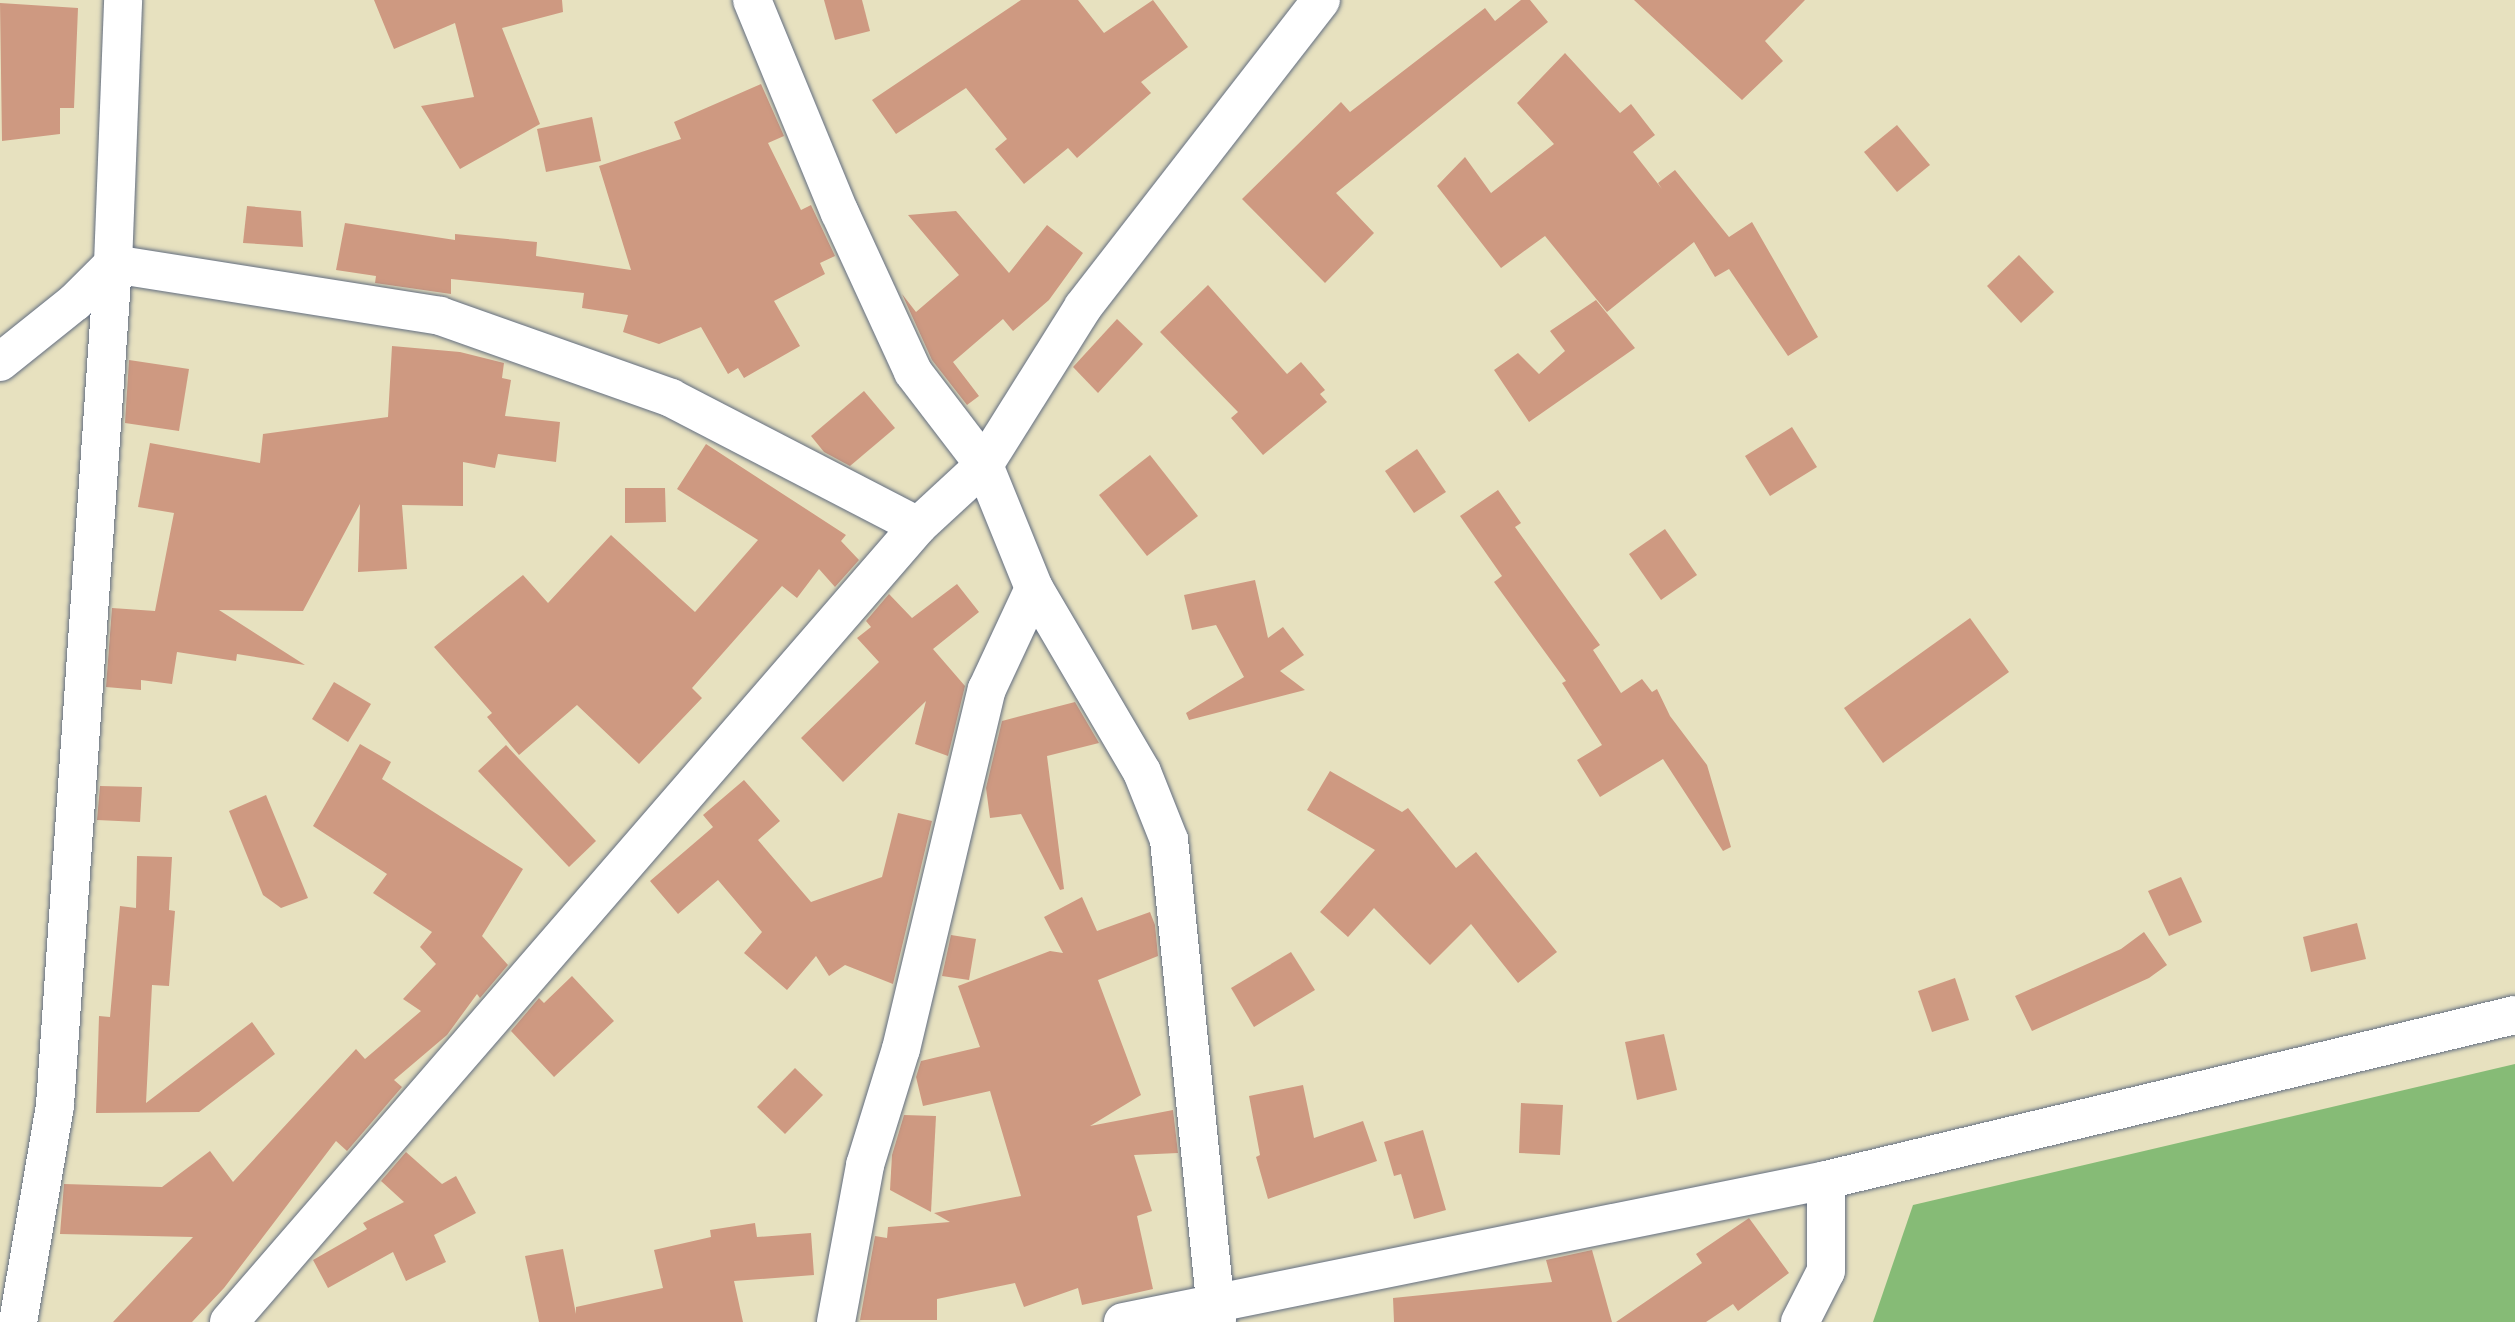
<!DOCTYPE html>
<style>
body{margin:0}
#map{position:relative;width:2515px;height:1322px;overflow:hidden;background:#e7e1bf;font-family:Sriracha,sans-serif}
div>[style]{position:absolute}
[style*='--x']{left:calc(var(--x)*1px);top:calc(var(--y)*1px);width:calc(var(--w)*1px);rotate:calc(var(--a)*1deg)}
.forest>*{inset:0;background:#86bb76}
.building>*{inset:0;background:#ce9981}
.roads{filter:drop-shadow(0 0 2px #626d80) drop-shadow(0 0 2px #626d80)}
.street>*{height:38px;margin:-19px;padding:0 19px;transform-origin:19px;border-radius:19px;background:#fff}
span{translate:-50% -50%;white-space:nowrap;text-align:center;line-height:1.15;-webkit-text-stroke:9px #fbf7ec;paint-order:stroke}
</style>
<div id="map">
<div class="forest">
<i style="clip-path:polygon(2515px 1064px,2515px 1322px,1873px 1322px,1913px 1205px)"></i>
</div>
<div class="building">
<i style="clip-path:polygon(374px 0,562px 0,563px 12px,502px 28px,540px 124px,460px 169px,421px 106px,474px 97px,455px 23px,394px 49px)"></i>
<i style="clip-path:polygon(824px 0,862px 0,870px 31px,835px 40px)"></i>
<i style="clip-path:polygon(1021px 0,1078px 0,1104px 33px,1153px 0,1188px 47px,1141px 82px,1151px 93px,1077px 158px,1068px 148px,1024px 184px,995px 149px,1007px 139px,966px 88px,896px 134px,872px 100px)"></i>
<i style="clip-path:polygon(1521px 0,1530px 0,1548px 22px,1336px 193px,1374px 233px,1325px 283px,1242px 199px,1341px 102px,1350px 112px,1485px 8px,1495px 21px)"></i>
<i style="clip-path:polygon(1634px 0,1805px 0,1765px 41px,1783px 61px,1742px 100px)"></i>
<i style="clip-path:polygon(0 3px,78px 8px,74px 108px,60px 108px,60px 134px,2px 141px)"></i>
<i style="clip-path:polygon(1565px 53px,1620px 113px,1631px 104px,1655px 135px,1633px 152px,1662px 189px,1658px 183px,1675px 170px,1729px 237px,1752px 222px,1818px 337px,1788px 356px,1729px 269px,1715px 277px,1694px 242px,1607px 312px,1545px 236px,1501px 268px,1437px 186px,1465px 157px,1491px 193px,1554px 144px,1517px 103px)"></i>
<i style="clip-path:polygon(761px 84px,784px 136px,768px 143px,801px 210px,811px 205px,835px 256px,820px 263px,825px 274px,774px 301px,800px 346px,744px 378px,738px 368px,728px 374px,701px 327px,659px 344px,623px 332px,628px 315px,582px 308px,584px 293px,451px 279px,451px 294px,375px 283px,376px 276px,336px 270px,345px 223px,455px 240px,455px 234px,537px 242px,536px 256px,631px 270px,599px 166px,681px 139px,674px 122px)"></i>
<i style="clip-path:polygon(592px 117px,601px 161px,546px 172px,537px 129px)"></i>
<i style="clip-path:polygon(1897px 125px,1930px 165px,1897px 192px,1864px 152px)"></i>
<i style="clip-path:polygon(247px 206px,301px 211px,303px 247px,243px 243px)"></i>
<i style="clip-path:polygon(956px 211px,1009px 273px,1047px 225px,1083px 253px,1049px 300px,1013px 331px,1003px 319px,953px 362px,979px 396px,967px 405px,932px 360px,902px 294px,916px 312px,959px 275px,908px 215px)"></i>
<i style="clip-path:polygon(2019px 255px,2054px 292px,2021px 323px,1987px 286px)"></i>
<i style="clip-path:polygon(1208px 285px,1287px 374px,1301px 362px,1325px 390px,1320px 394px,1327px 402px,1263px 455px,1231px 418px,1238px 412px,1160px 332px)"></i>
<i style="clip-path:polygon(1596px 300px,1635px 348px,1529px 422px,1494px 370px,1518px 353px,1539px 374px,1565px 351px,1550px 331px)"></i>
<i style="clip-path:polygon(1117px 319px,1143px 344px,1098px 393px,1073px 367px)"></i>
<i style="clip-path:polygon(392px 346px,460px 352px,504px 363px,502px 378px,511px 380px,505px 416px,560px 422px,556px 462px,498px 454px,495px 468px,463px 462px,463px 506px,402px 505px,407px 569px,358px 572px,360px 504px,303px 611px,219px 610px,305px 665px,237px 654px,236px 661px,177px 652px,172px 684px,141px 680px,141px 690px,106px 687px,112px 608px,155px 611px,174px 513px,138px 507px,150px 443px,260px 463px,263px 434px,388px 417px)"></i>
<i style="clip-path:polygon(129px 360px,189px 369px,179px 431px,125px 423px)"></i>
<i style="clip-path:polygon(864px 391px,895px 428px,850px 466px,824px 452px,811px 436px)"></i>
<i style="clip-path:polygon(1792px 427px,1817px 467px,1770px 496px,1745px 456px)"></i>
<i style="clip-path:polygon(706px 444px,846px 535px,841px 541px,859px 560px,835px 587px,819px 569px,797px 598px,782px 586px,692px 688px,702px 698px,639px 764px,577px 705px,519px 755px,487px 717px,492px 713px,434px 647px,523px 575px,548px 603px,611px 535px,695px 612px,758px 540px,677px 489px)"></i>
<i style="clip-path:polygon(1417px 449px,1446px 492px,1414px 513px,1385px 471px)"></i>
<i style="clip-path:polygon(1150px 455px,1198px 516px,1147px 556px,1099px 495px)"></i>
<i style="clip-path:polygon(625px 488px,665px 488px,666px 522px,625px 523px)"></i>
<i style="clip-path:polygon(1498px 490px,1521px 523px,1515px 527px,1600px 645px,1593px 650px,1621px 693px,1642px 679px,1652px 692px,1657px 689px,1670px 716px,1707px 765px,1731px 847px,1723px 851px,1663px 759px,1600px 797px,1577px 760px,1602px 745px,1562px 683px,1566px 681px,1494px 582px,1502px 576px,1460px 516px)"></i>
<i style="clip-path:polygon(1665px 529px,1697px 575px,1661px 600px,1629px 554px)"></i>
<i style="clip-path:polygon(1255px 580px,1268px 638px,1283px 627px,1304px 655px,1280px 671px,1305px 690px,1189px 720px,1186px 713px,1244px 677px,1216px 625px,1192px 630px,1184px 595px)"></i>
<i style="clip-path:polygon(957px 584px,979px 612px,933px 649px,965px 686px,948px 756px,915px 744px,926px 701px,843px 782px,801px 738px,879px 662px,857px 638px,871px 627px,866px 621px,889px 594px,912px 618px)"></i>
<i style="clip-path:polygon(1970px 618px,2009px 672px,1883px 763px,1844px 708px)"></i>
<i style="clip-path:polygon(334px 682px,371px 704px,348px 742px,312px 719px)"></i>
<i style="clip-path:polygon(1075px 702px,1099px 743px,1047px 756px,1064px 889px,1060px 890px,1021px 814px,990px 818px,986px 788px,1002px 721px)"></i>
<i style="clip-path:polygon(360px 744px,391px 762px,382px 779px,523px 869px,482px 936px,508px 965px,480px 998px,477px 994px,447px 1035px,394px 1080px,402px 1087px,347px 1151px,336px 1141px,224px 1288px,192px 1322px,113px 1322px,193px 1237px,60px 1234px,64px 1184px,162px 1187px,210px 1151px,233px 1182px,356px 1049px,365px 1059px,421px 1011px,403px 999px,436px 964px,420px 947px,432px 932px,373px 893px,387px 874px,313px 826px)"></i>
<i style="clip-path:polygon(506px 745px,596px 841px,569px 867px,478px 771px)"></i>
<i style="clip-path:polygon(1330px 771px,1402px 812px,1408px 808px,1456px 868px,1476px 852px,1557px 952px,1518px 983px,1471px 924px,1430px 965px,1374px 908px,1348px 937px,1320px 912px,1375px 850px,1307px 810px)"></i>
<i style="clip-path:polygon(744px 780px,780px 821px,758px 840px,811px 902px,882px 877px,898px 813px,932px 821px,893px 984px,845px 965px,829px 976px,816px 956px,787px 990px,744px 953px,762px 932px,718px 880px,678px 914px,650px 881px,713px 827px,703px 815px)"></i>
<i style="clip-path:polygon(100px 786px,142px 787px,140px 822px,97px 820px)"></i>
<i style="clip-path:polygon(266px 795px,308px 898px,281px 908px,263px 895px,229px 811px)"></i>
<i style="clip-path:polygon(137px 856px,172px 857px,169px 910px,175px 911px,169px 986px,152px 985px,146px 1103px,252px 1022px,275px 1054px,199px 1112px,96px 1113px,99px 1016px,110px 1017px,120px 906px,136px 908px)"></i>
<i style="clip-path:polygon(2181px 877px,2202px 922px,2169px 936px,2148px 891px)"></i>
<i style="clip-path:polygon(1082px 897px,1097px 931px,1150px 912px,1155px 925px,1158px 956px,1098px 980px,1141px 1095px,1090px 1126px,1173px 1110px,1178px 1153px,1134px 1155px,1152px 1211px,1137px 1216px,1153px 1289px,1082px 1305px,1078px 1288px,1024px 1307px,1015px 1283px,937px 1299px,937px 1320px,860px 1320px,875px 1236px,887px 1238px,888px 1227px,950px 1222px,934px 1213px,1021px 1196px,990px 1091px,923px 1106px,916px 1077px,921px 1061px,980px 1047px,958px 986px,1050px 951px,1063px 953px,1044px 917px)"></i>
<i style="clip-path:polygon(2357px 923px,2366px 959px,2311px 972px,2303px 937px)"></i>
<i style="clip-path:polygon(2144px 932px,2167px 965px,2149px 978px,2032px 1031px,2015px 996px,2121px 949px)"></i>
<i style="clip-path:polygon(951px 935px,976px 939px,969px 980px,942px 976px)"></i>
<i style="clip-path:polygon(1291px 952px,1315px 990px,1254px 1027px,1231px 988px)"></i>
<i style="clip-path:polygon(572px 976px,614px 1021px,554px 1077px,511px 1031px,539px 998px,544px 1003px)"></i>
<i style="clip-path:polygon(1955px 978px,1969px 1020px,1932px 1032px,1918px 991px)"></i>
<i style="clip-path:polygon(1664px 1034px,1677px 1090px,1637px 1100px,1625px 1042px)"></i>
<i style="clip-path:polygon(795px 1068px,823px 1095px,785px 1134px,757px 1107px)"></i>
<i style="clip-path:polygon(1303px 1085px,1314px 1138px,1363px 1121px,1377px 1161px,1268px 1199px,1256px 1157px,1260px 1155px,1249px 1096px)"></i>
<i style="clip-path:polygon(1521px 1103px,1563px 1105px,1560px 1155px,1519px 1153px)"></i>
<i style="clip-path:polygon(904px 1115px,936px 1116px,931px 1212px,890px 1190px,892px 1155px)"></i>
<i style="clip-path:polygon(1423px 1130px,1446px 1210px,1414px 1219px,1401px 1174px,1394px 1176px,1384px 1142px)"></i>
<i style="clip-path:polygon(406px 1152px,442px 1184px,456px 1176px,476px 1213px,434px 1235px,446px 1262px,406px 1281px,393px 1252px,328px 1288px,313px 1260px,367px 1229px,363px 1223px,404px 1202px,381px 1181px)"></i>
<i style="clip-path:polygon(1749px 1218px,1789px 1273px,1738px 1311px,1733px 1304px,1706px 1322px,1616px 1322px,1702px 1263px,1696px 1254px)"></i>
<i style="clip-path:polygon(755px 1223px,757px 1237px,811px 1233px,814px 1275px,734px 1281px,743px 1322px,539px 1322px,525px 1256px,563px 1249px,576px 1314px,576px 1307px,663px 1288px,654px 1250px,711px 1237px,710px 1230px)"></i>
<i style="clip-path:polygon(1592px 1250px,1612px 1322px,1394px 1322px,1393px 1298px,1552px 1282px,1546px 1260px)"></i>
</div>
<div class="roads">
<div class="street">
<i style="--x:752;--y:0;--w:230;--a:67.6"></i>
<i style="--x:840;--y:213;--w:175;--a:65.3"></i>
<i style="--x:913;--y:372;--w:117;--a:52.6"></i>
<i style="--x:984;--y:465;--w:133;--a:67.9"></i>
<i style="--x:1034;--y:588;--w:213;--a:59.6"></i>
<i style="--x:1142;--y:772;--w:73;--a:68.3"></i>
<i style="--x:1169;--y:840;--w:484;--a:84.3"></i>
<i style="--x:0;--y:362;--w:96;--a:-38.7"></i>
<i style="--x:75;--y:302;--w:54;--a:-45"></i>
<i style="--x:113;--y:264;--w:331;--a:9"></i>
<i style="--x:440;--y:316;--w:245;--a:19.5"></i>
<i style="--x:671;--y:398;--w:278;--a:27.4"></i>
<i style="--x:18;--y:1322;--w:220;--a:-80.3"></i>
<i style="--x:55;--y:1105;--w:843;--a:-86.05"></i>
<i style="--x:113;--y:264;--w:264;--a:-87.8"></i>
<i style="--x:229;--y:1322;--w:1053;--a:-49.12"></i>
<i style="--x:918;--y:526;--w:90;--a:-42.7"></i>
<i style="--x:984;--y:465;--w:186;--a:-57.9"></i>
<i style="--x:1083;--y:307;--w:388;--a:-52.2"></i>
<i style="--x:836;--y:1322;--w:160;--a:-79.5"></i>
<i style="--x:865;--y:1165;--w:121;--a:-72.8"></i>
<i style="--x:901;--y:1049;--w:370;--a:-76.6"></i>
<i style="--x:987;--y:689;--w:111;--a:-65"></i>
<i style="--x:1123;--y:1322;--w:717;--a:-11.42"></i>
<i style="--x:1826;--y:1180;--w:708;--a:-13.47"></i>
<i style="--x:1800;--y:1322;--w:57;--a:-63"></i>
<i style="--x:1826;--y:1271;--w:91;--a:-90"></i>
</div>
</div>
</div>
